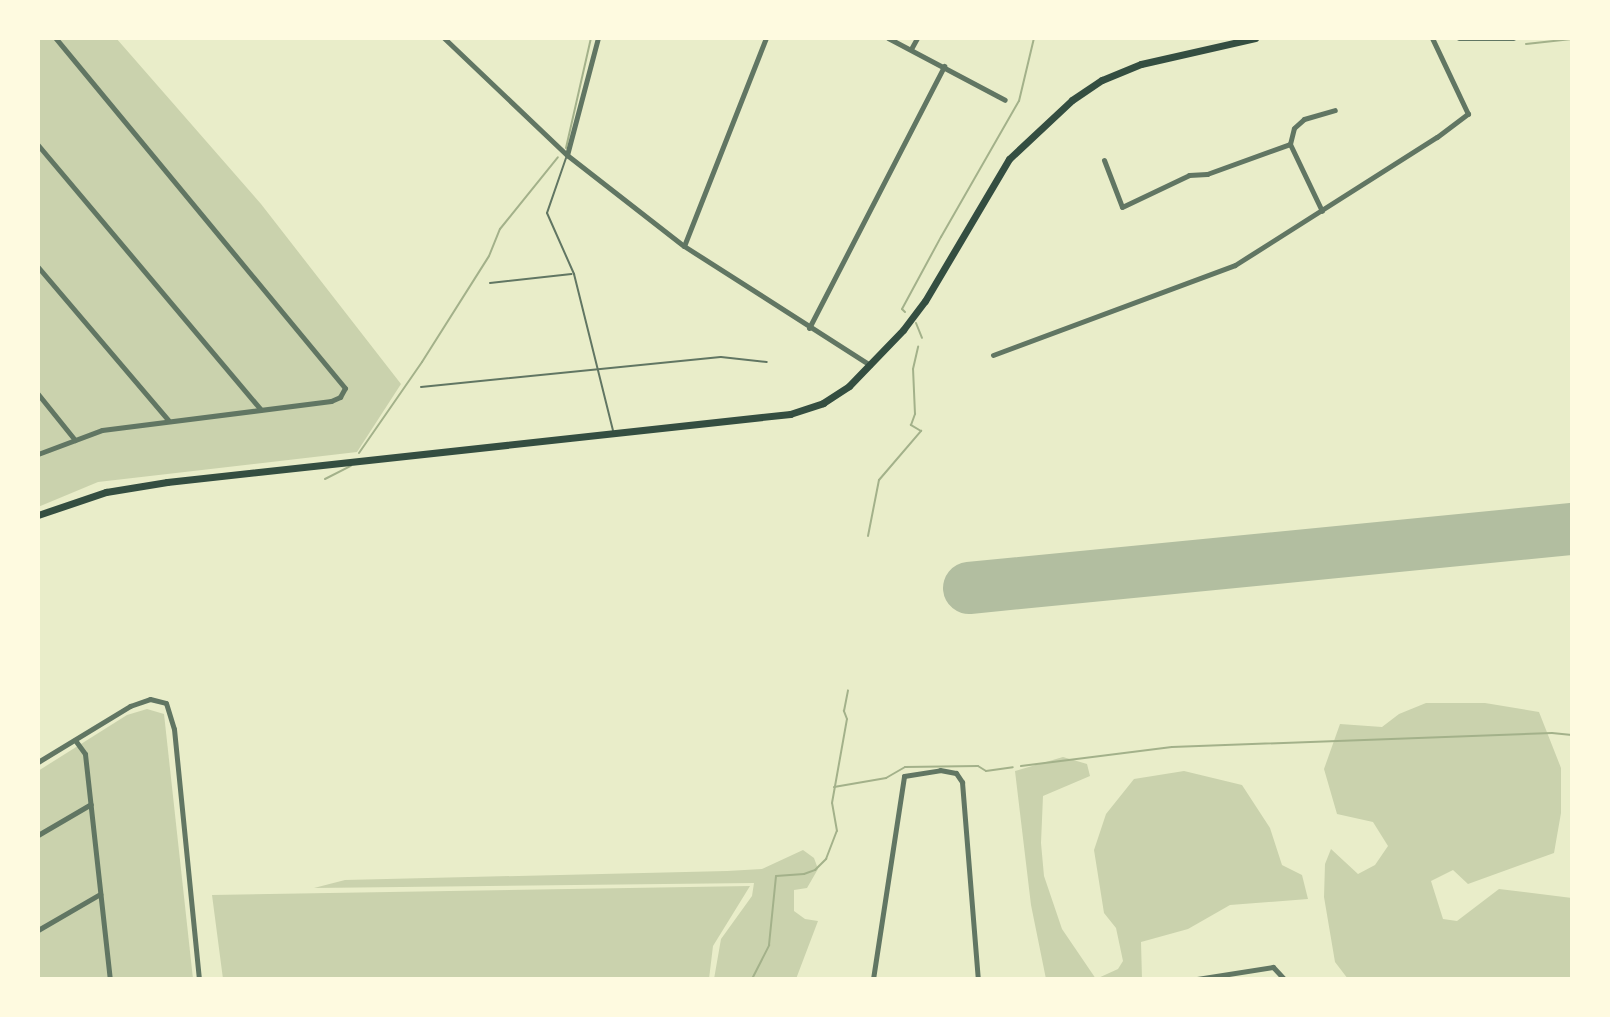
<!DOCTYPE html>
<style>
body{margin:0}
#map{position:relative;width:1610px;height:1017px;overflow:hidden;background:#e9edc9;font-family:"Source Sans 3",sans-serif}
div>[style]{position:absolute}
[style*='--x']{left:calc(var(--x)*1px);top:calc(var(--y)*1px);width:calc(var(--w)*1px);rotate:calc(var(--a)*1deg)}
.green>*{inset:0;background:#cad2ad}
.stream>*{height:2px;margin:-1px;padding:0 1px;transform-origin:1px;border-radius:1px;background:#a3b18a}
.runway>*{height:52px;margin:-26px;padding:0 26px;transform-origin:26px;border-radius:26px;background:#b2bea0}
.service>*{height:2px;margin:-1px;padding:0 1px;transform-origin:1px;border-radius:1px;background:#617663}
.minor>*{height:5px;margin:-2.5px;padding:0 2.5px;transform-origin:2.5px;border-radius:2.5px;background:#617663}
.secondary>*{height:7px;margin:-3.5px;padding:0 3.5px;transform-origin:3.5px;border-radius:3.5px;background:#344e41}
span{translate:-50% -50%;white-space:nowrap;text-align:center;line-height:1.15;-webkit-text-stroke:6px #fefae0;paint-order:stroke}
.frame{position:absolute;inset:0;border:40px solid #fefae0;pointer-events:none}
</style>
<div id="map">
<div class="green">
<i style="clip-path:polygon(38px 38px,116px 38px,261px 204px,401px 384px,357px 452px,98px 482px,38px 507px)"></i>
<i style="clip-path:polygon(1426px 703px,1485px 703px,1539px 712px,1561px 768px,1561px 813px,1554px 853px,1468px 884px,1453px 870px,1431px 881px,1443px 919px,1457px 921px,1499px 889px,1572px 898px,1572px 979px,1348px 979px,1335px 962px,1324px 897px,1325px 864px,1331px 849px,1358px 874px,1375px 865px,1388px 846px,1373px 822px,1337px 814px,1324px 769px,1340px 724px,1382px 727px,1399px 714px)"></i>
<i style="clip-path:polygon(147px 709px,164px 714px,193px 979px,38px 979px,38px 771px,127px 715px)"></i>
<i style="clip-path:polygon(1063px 757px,1087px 764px,1090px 776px,1043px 796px,1041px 843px,1044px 876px,1062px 929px,1096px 979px,1118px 969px,1123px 961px,1116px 928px,1104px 913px,1094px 850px,1106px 814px,1134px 779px,1184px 771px,1242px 785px,1270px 828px,1282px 865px,1302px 875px,1308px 899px,1230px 905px,1188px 929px,1141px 942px,1142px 979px,1046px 979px,1031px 905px,1015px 771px)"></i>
<i style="clip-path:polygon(803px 850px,814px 858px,818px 869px,807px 888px,794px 890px,794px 911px,805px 919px,818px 921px,796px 979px,714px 979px,721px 939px,752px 896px,754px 883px,314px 888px,345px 880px,727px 871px,762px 869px)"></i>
<i style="clip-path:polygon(750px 886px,713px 946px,709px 979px,223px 979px,212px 895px)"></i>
</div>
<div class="stream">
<i style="--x:1526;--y:44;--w:46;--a:-6.2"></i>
<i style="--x:566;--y:148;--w:113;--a:-77.2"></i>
<i style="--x:905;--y:312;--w:4;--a:-135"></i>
<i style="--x:902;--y:309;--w:82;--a:-61.6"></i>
<i style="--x:941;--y:237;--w:157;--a:-60.2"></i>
<i style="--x:1019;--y:101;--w:65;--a:-76.6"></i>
<i style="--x:916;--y:323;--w:16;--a:68"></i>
<i style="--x:359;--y:453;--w:111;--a:-55.3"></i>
<i style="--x:422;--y:362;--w:125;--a:-57.7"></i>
<i style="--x:489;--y:256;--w:29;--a:-68"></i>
<i style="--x:500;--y:229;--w:92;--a:-51.1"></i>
<i style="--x:325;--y:479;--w:29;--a:-27"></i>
<i style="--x:868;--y:536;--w:57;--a:-78.9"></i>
<i style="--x:879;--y:480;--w:65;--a:-49.4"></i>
<i style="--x:921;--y:431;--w:12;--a:-149"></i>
<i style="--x:911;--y:425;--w:12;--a:-70"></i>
<i style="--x:915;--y:414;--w:45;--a:-92.5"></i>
<i style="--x:913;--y:369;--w:23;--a:-77"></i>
<i style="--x:1021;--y:766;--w:152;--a:-7.2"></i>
<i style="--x:1172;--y:747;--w:380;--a:-2.1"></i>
<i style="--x:1552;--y:733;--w:20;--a:6"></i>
<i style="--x:834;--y:787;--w:53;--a:-9.8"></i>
<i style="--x:886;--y:778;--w:22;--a:-30"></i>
<i style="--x:905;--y:767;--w:73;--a:-0.8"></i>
<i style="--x:978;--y:766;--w:9;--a:32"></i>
<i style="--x:986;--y:771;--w:27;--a:-8"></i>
<i style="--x:752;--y:979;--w:38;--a:-63"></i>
<i style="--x:769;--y:945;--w:69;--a:-84.2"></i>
<i style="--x:776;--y:876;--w:28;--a:-4"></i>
<i style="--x:804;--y:874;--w:12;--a:-20"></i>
<i style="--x:815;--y:870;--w:16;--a:-45"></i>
<i style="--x:826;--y:859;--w:30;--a:-69"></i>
<i style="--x:837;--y:831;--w:28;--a:-100"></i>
<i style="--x:832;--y:803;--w:85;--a:-79.9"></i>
<i style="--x:847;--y:719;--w:9;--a:-111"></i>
<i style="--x:844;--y:711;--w:21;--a:-79"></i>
</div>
<div class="runway">
<i style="--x:969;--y:588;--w:606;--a:-5.59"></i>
</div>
<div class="service">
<i style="--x:566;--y:158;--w:58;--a:109.1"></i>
<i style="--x:547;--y:213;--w:67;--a:66.1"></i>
<i style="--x:574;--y:274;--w:161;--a:76"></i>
<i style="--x:490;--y:283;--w:82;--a:-6.3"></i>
<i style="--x:421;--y:387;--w:301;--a:-5.7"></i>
<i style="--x:721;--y:357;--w:46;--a:6.2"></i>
</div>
<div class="minor">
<i style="--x:444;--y:38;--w:170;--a:43.6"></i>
<i style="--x:567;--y:155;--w:148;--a:37.9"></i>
<i style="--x:684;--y:246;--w:221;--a:32.6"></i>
<i style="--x:888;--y:38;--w:132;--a:27.9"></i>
<i style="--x:1459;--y:38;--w:54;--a:0"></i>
<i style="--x:911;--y:49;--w:13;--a:-61"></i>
<i style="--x:1290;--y:144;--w:74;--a:64.5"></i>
<i style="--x:38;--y:145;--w:346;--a:49.9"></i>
<i style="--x:567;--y:155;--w:121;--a:-75.2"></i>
<i style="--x:1104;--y:160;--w:50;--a:69"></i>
<i style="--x:1122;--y:207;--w:74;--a:-25.5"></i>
<i style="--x:1189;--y:175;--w:18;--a:-3"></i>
<i style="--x:1207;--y:174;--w:88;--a:-19.9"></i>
<i style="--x:1290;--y:144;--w:16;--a:-76"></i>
<i style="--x:1294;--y:128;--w:13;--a:-42"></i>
<i style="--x:1304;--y:119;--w:32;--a:-16"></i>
<i style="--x:684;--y:246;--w:224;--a:-68.5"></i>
<i style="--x:38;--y:267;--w:201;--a:49.6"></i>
<i style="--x:809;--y:328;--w:295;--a:-62.7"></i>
<i style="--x:993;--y:355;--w:258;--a:-20.4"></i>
<i style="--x:1235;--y:265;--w:239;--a:-32.4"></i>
<i style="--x:1437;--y:137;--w:39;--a:-37"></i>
<i style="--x:1468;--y:114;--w:84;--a:-115.3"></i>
<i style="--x:38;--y:394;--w:59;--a:51.2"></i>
<i style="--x:38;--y:454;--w:68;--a:-20.6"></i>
<i style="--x:102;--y:430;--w:231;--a:-7.2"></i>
<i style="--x:331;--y:401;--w:10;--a:-24"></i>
<i style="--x:340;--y:397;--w:10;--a:-61"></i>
<i style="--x:345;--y:388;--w:455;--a:-129.6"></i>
<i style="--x:75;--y:740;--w:17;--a:54"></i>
<i style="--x:85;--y:754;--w:226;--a:83.7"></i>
<i style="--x:38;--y:762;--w:108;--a:-31.3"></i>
<i style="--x:130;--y:706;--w:21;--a:-19"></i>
<i style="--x:150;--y:699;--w:16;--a:14"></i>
<i style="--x:166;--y:703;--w:27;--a:73"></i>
<i style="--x:174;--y:729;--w:251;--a:84.3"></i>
<i style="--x:38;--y:835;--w:61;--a:-30.3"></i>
<i style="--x:38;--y:930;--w:72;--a:-30.1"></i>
<i style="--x:873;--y:979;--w:205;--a:-81.3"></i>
<i style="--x:904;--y:776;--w:36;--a:-9"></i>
<i style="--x:940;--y:770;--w:16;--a:11"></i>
<i style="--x:956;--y:773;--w:11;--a:56"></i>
<i style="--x:962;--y:782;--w:198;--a:85.4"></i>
<i style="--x:1197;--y:979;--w:77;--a:-9"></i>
<i style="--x:1273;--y:967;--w:16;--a:47"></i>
</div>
<div class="secondary">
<i style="--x:38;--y:515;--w:72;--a:-18.7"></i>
<i style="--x:106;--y:492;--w:62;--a:-9.3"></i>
<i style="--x:167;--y:482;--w:627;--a:-6.23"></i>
<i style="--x:790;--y:414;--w:35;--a:-18"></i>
<i style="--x:823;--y:403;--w:31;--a:-33"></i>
<i style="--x:849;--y:386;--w:78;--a:-46"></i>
<i style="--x:903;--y:330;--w:36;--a:-53"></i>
<i style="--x:925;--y:301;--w:165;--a:-59.4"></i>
<i style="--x:1009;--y:159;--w:86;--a:-43.1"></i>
<i style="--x:1072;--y:100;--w:36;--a:-34"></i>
<i style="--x:1102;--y:80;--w:42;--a:-22.3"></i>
<i style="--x:1141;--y:64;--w:117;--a:-12.8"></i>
</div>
<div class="frame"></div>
</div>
